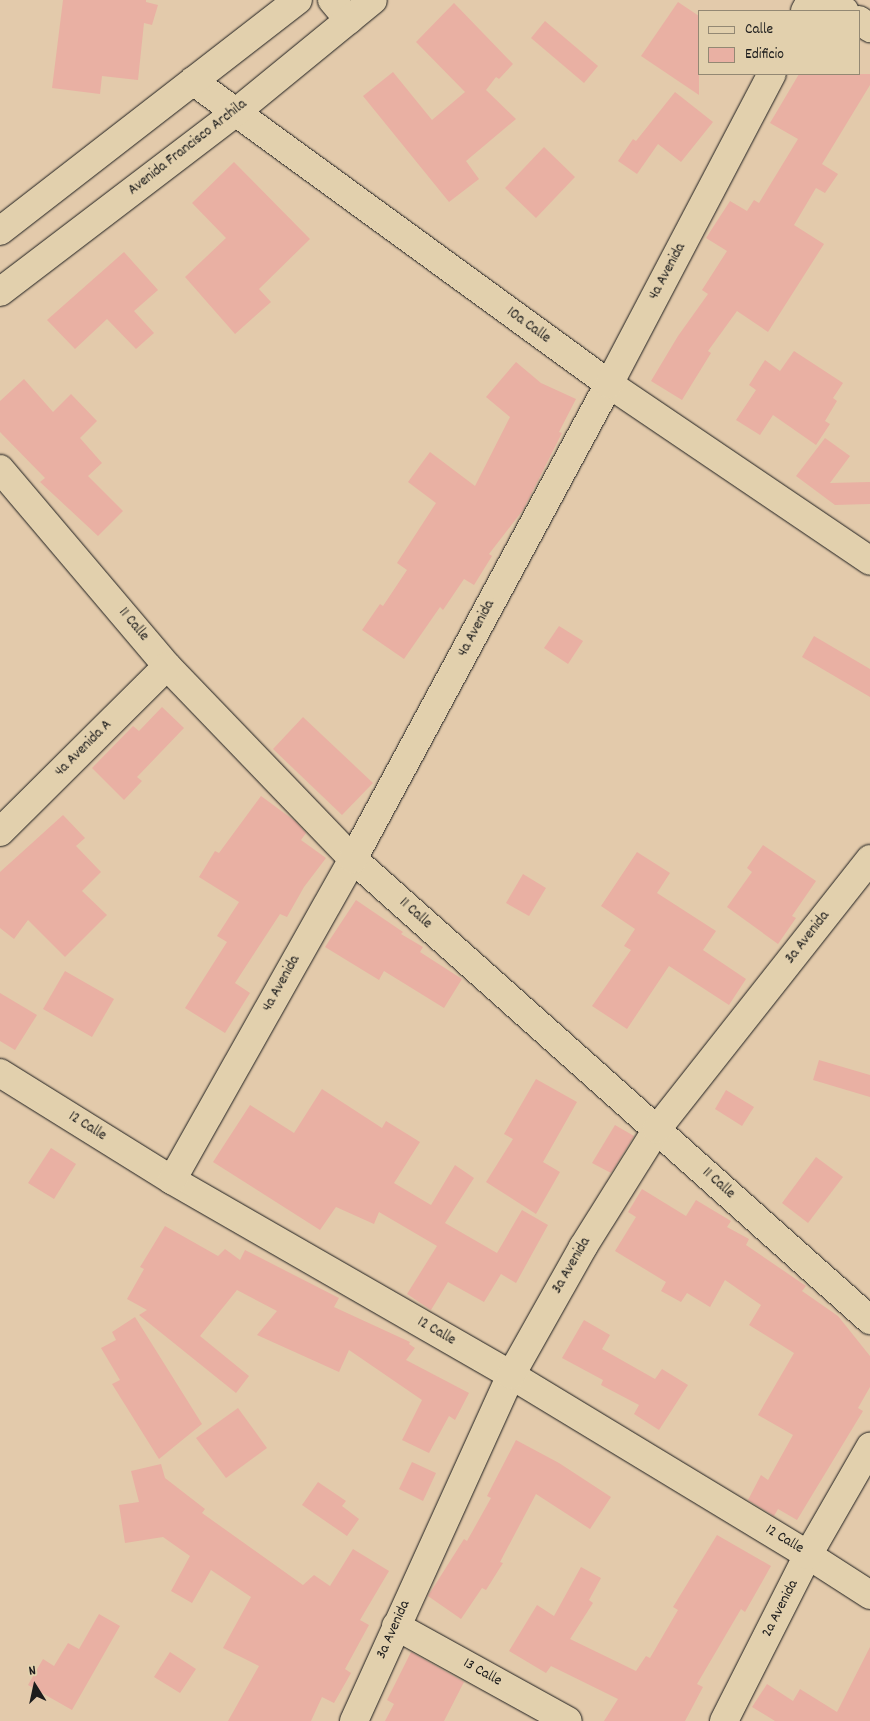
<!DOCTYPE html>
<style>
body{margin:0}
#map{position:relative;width:870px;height:1721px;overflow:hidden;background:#e3caab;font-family:Dekko,sans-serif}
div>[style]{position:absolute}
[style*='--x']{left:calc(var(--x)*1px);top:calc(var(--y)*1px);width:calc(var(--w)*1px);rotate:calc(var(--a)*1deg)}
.building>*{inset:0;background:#e9b0a3}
.roads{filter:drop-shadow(0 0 1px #1c1c1c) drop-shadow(0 0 1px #1c1c1c)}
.street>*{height:28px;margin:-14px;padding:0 14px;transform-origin:14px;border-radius:14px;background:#e2d0ad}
.primary>*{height:28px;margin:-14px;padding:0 14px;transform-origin:14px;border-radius:14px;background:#e2d0ad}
span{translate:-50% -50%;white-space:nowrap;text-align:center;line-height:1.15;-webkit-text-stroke:5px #e2d0ad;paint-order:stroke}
.street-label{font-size:15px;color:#1c1c1c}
.legend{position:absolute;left:698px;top:10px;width:162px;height:65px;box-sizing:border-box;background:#e2d0ad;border:1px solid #938873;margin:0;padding:6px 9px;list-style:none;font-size:15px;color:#1c1c1c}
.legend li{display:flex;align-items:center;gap:10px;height:25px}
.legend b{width:25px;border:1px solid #938873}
.north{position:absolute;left:10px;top:1661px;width:50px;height:50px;-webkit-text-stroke:4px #e2d0ad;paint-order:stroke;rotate:350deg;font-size:14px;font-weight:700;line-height:20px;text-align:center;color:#1c1c1c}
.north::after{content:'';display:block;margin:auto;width:18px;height:22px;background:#1c1c1c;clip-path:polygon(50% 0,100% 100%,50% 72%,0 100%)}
</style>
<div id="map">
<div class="building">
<i style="clip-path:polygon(63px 0,146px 0,146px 2px,158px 5px,152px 25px,144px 23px,138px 80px,102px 76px,100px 94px,52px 88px)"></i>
<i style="clip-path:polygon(678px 2px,699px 16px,699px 95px,641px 56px)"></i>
<i style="clip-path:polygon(454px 3px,513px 64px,499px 79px,496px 77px,486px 90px,516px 119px,466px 161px,479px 179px,449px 202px,363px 96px,393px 72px,432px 120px,465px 92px,416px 42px)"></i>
<i style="clip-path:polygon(545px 21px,598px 66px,584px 83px,531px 38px)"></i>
<i style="clip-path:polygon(799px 74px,870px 74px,870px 85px,822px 164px,838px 174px,825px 193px,816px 188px,794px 225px,824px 244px,768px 332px,737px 311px,708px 351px,711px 353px,682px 400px,651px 381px,678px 336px,708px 294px,702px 290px,727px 251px,706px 238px,730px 201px,747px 211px,754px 200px,759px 203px,798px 139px,770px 123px)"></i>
<i style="clip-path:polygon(675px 92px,713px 122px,681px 162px,658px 144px,637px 174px,618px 161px,633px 139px,636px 141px)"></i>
<i style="clip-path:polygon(544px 147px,575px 177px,536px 218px,505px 188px)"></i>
<i style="clip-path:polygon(234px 162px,310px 239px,259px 289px,271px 302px,235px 334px,185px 277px,226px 238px,192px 203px)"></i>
<i style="clip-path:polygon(124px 252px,158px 290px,134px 311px,154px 333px,136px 349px,107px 319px,75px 349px,47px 320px)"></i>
<i style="clip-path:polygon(794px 351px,843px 383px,833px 398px,837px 401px,825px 421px,830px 424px,816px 445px,773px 415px,760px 435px,736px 420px,756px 390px,749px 385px,765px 360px,780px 371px)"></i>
<i style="clip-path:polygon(516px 362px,541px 383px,576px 399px,559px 432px,562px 433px,523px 510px,489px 554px,492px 556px,474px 585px,464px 579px,443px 610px,440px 607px,404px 659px,362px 630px,380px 604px,383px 606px,407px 570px,397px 563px,436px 503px,408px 482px,430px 452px,475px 486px,510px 417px,486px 397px)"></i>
<i style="clip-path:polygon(24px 379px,53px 412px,71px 394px,97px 421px,80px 438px,102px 463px,88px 476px,123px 511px,98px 536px,40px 482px,45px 478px,0 432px,0 401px)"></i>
<i style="clip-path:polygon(825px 438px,850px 456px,830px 483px,870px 482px,870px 504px,835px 505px,796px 476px)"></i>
<i style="clip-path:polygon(559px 626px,583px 641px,568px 664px,544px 648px)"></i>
<i style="clip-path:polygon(814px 636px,870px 669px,870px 697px,802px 657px)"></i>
<i style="clip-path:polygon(162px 707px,184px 728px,137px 777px,142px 781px,124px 800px,92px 768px,133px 726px,139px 731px)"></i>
<i style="clip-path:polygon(303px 717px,373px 783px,342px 815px,273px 749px)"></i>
<i style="clip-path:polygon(261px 796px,295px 821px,306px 833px,301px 840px,326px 858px,304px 887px,287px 917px,280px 914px,235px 983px,250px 993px,225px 1033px,185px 1008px,227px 942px,217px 936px,239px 902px,199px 877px,215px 851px,219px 853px)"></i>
<i style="clip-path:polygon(63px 815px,85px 838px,76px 846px,101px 872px,82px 891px,107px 915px,65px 957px,28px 920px,14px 939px,0 928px,0 872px)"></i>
<i style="clip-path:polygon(763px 845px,816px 881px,792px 916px,796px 918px,778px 944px,727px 907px,752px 872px,747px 868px)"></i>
<i style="clip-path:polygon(637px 852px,670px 873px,657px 893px,716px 931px,703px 950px,746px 979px,729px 1005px,669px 966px,627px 1029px,592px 1006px,631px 950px,624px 946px,635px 929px,601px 906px)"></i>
<i style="clip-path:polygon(523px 874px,546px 888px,529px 916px,506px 903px)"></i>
<i style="clip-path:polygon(356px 900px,403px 932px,401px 934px,423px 947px,420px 952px,462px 979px,444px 1008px,384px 971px,379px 980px,325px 947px)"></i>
<i style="clip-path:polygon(65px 971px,114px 999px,92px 1037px,43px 1009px)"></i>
<i style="clip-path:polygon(0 993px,37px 1015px,15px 1050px,0 1041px)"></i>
<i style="clip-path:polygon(819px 1060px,870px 1075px,870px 1097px,813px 1080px)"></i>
<i style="clip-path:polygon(536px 1079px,577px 1102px,543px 1162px,560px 1172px,536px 1214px,486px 1182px,513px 1139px,504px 1134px)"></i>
<i style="clip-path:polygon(322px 1089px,382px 1128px,386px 1121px,420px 1142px,394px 1183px,431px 1205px,455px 1165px,474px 1178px,445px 1223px,497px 1253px,522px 1210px,548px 1225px,516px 1283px,501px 1274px,484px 1302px,448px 1282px,431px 1310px,407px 1294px,437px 1246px,379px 1212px,374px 1224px,336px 1207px,320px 1230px,213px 1162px,250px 1105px,294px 1133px)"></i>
<i style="clip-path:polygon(726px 1090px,754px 1107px,742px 1126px,715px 1109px)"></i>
<i style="clip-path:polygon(615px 1125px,634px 1136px,611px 1173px,592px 1163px)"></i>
<i style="clip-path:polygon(51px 1148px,76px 1164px,54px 1199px,28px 1183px)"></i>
<i style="clip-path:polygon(816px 1157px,843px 1177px,808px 1223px,782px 1203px)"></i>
<i style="clip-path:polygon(642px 1189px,686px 1216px,696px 1200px,731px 1221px,727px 1227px,749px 1239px,746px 1245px,806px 1286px,802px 1291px,838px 1316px,870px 1356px,870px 1387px,858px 1408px,863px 1411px,797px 1520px,778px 1509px,774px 1516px,748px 1500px,761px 1475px,768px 1480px,793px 1435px,758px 1415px,794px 1353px,749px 1325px,761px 1305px,725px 1280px,710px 1307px,687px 1293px,681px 1302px,661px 1291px,666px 1282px,615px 1251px,636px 1217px,628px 1212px)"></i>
<i style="clip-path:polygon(165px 1226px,218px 1256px,225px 1249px,240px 1260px,245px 1250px,339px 1298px,334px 1307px,410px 1342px,409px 1344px,415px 1348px,406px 1360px,469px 1393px,455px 1420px,449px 1416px,429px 1453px,402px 1440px,422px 1400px,349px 1350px,339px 1372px,257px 1335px,277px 1311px,237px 1290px,200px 1336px,249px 1376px,236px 1393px,139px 1315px,147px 1310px,127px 1299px,144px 1269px,140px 1267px)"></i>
<i style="clip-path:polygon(135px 1317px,202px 1424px,159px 1459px,112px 1384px,120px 1380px,101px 1348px,116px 1340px,112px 1332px)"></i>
<i style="clip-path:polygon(584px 1320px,610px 1335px,602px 1349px,655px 1379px,662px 1369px,688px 1385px,659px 1430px,634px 1414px,639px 1405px,601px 1385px,603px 1380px,562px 1358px)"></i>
<i style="clip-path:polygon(238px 1408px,267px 1448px,226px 1478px,196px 1438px)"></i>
<i style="clip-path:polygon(516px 1440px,559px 1463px,611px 1497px,590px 1529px,536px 1494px,500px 1562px,503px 1563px,486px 1590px,482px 1588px,461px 1619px,428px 1596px,464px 1539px,467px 1541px,491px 1498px,487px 1496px)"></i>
<i style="clip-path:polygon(412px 1462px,436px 1473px,423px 1501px,399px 1489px)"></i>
<i style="clip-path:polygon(161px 1464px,165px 1478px,205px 1509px,202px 1513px,303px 1585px,314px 1575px,330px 1586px,353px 1549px,389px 1571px,360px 1620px,369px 1625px,345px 1669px,351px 1673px,334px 1703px,322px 1697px,311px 1721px,228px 1721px,259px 1666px,223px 1648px,251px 1597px,211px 1570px,192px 1603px,171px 1591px,190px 1556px,163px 1537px,125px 1543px,119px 1505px,139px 1502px,131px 1471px)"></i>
<i style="clip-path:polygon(318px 1482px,346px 1501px,342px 1506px,359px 1519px,347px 1536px,302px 1505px)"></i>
<i style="clip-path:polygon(717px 1535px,771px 1566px,745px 1612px,741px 1609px,697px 1684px,703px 1687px,685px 1721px,604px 1721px,618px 1699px,551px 1666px,546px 1673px,509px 1651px,537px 1605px,554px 1616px,581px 1567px,601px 1578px,589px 1600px,593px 1603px,570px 1639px,636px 1671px,646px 1656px,650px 1658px,678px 1610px,673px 1607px)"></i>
<i style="clip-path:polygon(99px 1614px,120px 1626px,72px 1710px,28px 1685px,43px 1659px,54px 1666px,68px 1643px,79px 1649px)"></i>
<i style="clip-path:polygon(870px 1647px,870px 1721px,775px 1721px,752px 1707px,767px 1684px,793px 1701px,800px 1689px,837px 1712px)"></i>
<i style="clip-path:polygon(170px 1652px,196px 1669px,180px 1693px,154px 1677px)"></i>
<i style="clip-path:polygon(411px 1652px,464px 1682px,444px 1721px,385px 1721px,394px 1704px,387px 1700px)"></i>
</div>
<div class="roads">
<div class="street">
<i style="--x:332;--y:0;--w:26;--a:50"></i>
<i style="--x:829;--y:0;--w:19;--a:35"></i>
<i style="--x:805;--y:11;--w:13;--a:-61"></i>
<i style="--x:859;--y:20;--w:14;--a:36"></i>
<i style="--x:193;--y:81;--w:515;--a:36.07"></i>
<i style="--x:609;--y:384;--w:315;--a:34.1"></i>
<i style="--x:0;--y:469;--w:258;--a:49.7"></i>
<i style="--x:167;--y:666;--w:268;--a:46.1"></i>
<i style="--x:353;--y:859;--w:693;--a:41.72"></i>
<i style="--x:0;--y:832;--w:235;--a:-44.8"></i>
<i style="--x:0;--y:1073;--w:203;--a:31.9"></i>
<i style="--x:172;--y:1180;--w:391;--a:29.9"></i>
<i style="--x:511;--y:1375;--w:347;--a:31.2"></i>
<i style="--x:808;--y:1555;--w:74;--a:32.8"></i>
<i style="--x:172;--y:1180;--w:369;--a:-60.6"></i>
<i style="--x:353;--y:859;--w:540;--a:-61.68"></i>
<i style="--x:609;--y:384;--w:350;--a:-62.3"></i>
<i style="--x:396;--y:1626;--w:196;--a:28.9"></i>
<i style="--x:354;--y:1721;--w:380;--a:-65.6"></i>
<i style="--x:511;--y:1375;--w:147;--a:-60.6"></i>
<i style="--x:583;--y:1247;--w:139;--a:-57.9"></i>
<i style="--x:657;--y:1129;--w:344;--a:-51.7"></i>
<i style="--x:724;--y:1721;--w:186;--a:-63.2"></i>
<i style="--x:808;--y:1555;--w:125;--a:-60.1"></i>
</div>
<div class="primary">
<i style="--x:0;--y:231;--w:377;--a:-37.8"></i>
<i style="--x:0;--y:292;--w:295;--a:-37.3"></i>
<i style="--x:235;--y:113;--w:178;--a:-39.3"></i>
</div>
</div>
<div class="street-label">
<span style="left:188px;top:148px;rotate:-38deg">Avenida Francisco Archila</span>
<span style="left:668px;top:272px;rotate:-62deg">4a Avenida</span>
<span style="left:528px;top:326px;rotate:36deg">10a Calle</span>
<span style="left:133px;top:625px;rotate:50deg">11 Calle</span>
<span style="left:477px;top:629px;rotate:-62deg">4a Avenida</span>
<span style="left:84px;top:749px;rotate:-45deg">4a Avenida A</span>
<span style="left:415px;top:914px;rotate:42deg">11 Calle</span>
<span style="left:808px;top:938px;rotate:-52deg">3a Avenida</span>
<span style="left:282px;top:984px;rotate:-61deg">4a Avenida</span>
<span style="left:87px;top:1127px;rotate:32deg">12 Calle</span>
<span style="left:718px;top:1184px;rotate:42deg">11 Calle</span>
<span style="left:572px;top:1266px;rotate:-60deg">3a Avenida</span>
<span style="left:436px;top:1332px;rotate:30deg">12 Calle</span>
<span style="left:784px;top:1540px;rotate:31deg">12 Calle</span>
<span style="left:781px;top:1609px;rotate:-63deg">2a Avenida</span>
<span style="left:394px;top:1630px;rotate:-66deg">3a Avenida</span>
<span style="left:482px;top:1673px;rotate:29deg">13 Calle</span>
</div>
<ul class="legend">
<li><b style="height:6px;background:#e2d0ad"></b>Calle</li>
<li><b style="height:14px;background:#e9b0a3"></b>Edificio</li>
</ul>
<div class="north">N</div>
</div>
